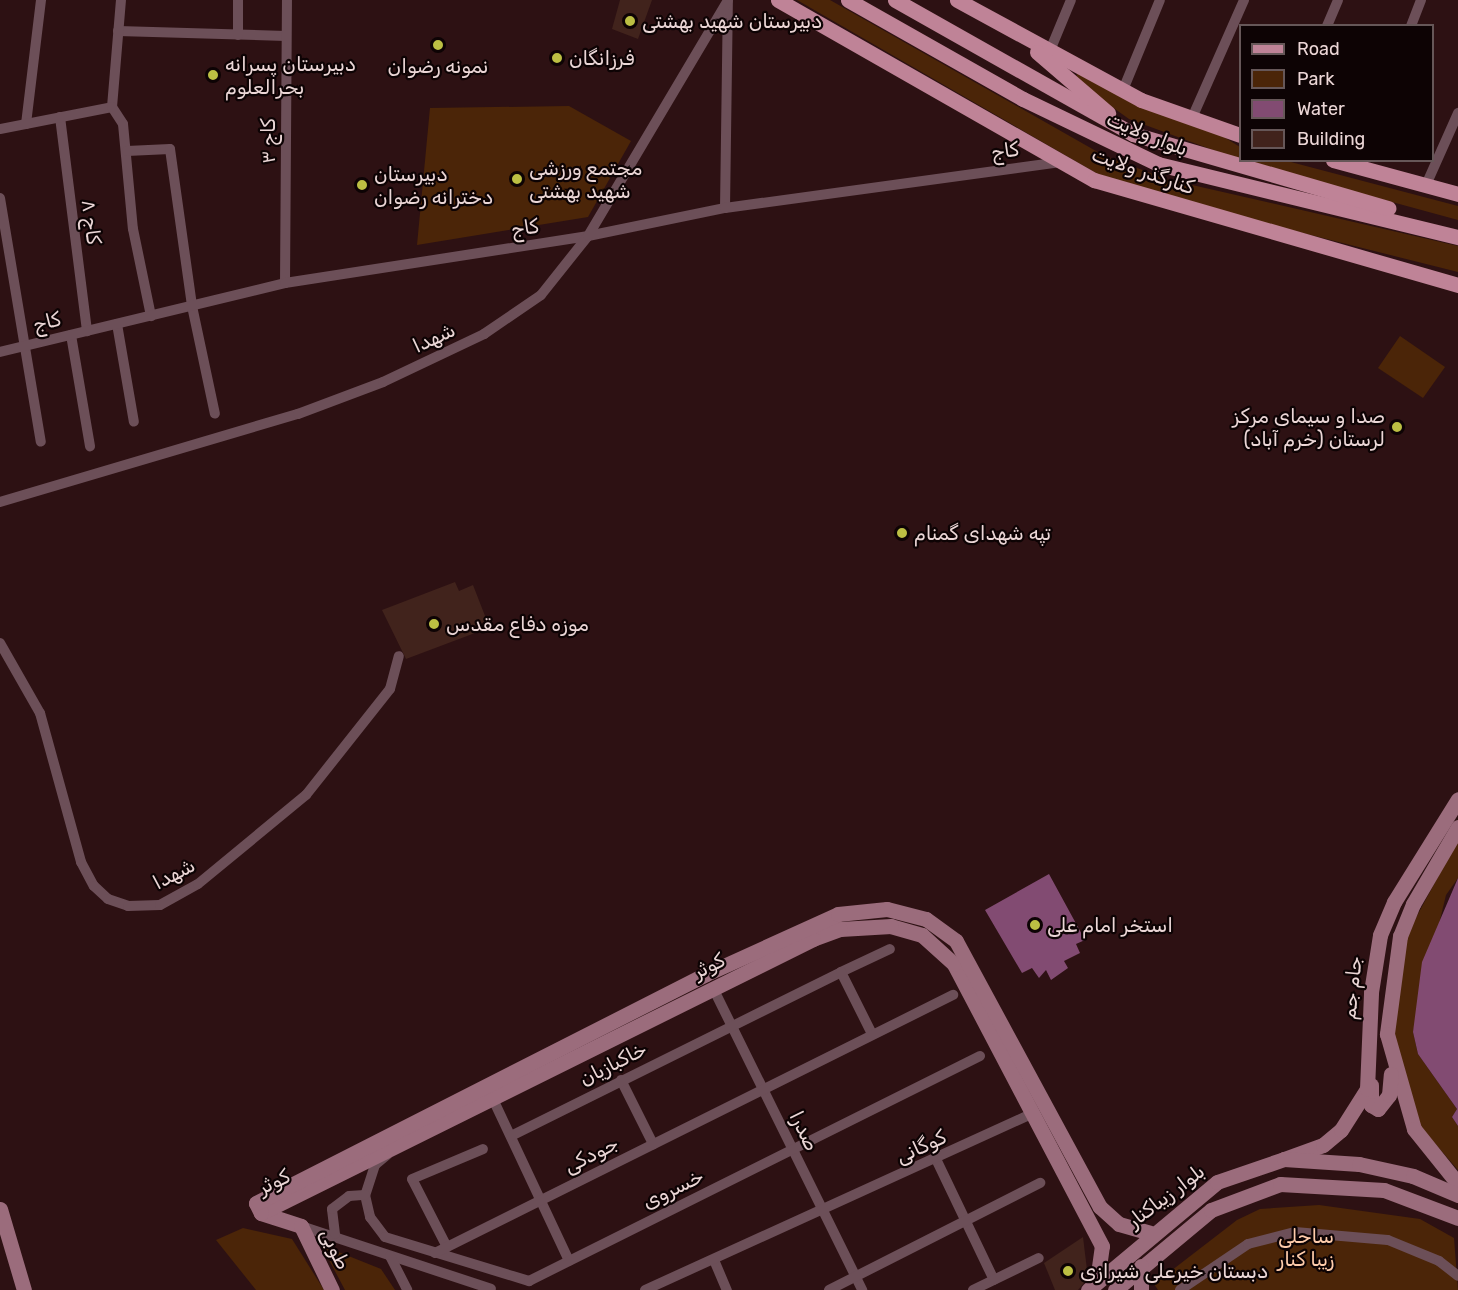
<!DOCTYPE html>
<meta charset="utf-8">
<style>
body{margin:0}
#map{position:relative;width:1458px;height:1290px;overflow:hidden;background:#2d1113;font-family:Rubik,Cairo,sans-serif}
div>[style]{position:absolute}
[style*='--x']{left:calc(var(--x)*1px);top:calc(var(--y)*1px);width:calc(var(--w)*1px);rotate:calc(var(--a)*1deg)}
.green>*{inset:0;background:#4b2508}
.water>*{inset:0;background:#824b72}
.building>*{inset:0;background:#41231c}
.street>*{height:10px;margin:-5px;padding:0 5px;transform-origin:5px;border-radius:5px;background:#6c4f58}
.secondary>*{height:15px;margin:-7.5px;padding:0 7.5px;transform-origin:7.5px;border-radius:7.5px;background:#9b6c7c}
.primary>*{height:15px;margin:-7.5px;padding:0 7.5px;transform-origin:7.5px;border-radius:7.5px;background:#bf8397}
.dots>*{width:16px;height:16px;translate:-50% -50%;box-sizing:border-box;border:3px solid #0d0304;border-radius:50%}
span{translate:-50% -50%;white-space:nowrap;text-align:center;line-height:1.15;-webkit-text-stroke:4.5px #0d0304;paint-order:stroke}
.poi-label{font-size:20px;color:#ebd6d6}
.left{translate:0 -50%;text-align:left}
.right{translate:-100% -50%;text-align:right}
.street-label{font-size:20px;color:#ebd6d6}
.park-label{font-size:20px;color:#ffccab}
.legend{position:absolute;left:1239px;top:24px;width:195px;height:138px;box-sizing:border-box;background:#0d0304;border:2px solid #665758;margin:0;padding:8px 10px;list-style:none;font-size:18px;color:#ebd6d6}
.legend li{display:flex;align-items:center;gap:12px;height:30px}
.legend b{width:30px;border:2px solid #665758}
</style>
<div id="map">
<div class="green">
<i style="clip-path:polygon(797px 0,830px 0,1103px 155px,1166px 179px,1458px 246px,1458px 272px,1191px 205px,1103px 177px)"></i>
<i style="clip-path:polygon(1077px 73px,1216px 132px,1240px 147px,1240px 160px,1129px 119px,1076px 81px)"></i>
<i style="clip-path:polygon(569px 106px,631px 141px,588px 217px,417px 245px,430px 108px)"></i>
<i style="clip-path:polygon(1242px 161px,1287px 161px,1458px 206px,1458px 220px)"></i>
<i style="clip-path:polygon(1400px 336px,1445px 367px,1423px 398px,1378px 368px)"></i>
<i style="clip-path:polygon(1458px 840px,1458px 878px,1446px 895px,1413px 1032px,1418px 1054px,1457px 1109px,1452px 1117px,1458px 1126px,1458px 1170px,1419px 1125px,1392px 1033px,1405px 938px)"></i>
<i style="clip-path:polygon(1319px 1205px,1420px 1219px,1454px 1238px,1458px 1290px,1158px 1290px,1154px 1284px,1237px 1220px,1260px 1209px)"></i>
<i style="clip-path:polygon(243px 1228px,292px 1239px,324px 1290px,256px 1290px,216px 1240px)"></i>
<i style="clip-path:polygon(321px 1245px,381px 1269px,395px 1290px,345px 1290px)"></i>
</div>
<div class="water">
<i style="clip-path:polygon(1049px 874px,1085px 940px,1076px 944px,1080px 953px,1064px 961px,1068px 968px,1051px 980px,1046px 970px,1039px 978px,1032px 968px,1022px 973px,985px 910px)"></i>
<i style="clip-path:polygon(1458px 878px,1458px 1126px,1452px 1117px,1457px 1109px,1418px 1054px,1413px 1032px,1422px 962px)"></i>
</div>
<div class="building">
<i style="clip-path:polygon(620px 0,652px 0,638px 39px,612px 29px)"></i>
<i style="clip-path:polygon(455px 582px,459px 591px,473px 585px,487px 621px,473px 627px,475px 633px,406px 659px,382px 610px)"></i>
<i style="clip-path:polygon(1083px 1237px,1088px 1278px,1078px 1290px,1055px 1290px,1044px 1263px)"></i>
</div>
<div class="street">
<i style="--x:1327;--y:26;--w:28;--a:-67"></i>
<i style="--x:1411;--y:26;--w:28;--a:-69"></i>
<i style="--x:118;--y:31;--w:168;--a:1.7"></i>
<i style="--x:238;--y:35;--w:35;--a:-90"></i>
<i style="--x:1049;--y:53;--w:57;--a:-67.5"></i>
<i style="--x:1123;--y:90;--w:97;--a:-67.7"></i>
<i style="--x:112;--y:107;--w:107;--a:-85.2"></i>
<i style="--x:60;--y:117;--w:216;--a:82.8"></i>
<i style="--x:1192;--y:118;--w:129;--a:-66.2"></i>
<i style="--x:26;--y:124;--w:125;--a:-83.1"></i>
<i style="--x:0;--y:129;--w:114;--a:-11.1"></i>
<i style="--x:112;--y:107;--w:20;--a:57"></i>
<i style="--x:123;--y:124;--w:105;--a:84.6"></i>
<i style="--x:133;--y:229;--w:89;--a:78.3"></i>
<i style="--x:127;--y:151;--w:43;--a:-2.7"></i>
<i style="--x:170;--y:149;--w:159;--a:82"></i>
<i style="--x:192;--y:306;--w:110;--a:78"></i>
<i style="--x:1426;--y:185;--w:79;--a:-66"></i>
<i style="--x:0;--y:198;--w:247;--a:80.5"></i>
<i style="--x:725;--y:208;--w:207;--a:-89.2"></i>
<i style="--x:285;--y:283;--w:283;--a:-89.6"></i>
<i style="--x:117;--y:324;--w:99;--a:80.2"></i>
<i style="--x:71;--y:335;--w:113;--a:80.3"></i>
<i style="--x:0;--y:352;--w:293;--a:-13.6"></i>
<i style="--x:285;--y:283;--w:307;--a:-8.8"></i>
<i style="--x:588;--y:236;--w:140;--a:-11.6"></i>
<i style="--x:725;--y:208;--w:337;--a:-7.8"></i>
<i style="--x:0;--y:502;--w:311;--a:-16.5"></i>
<i style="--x:298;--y:414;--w:91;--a:-20.6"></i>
<i style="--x:383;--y:382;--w:112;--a:-25.4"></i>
<i style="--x:484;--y:334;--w:69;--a:-34.4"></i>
<i style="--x:541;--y:295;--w:75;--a:-51.5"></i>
<i style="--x:588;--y:236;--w:274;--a:-59.3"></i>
<i style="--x:0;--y:643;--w:81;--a:60.3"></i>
<i style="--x:40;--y:713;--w:155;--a:74.6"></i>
<i style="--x:81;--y:862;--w:27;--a:62"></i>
<i style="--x:94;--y:886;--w:19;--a:43"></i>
<i style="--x:108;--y:899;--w:21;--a:19"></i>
<i style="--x:128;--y:906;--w:32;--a:-2"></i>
<i style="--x:160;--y:905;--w:43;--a:-28.9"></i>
<i style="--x:198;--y:884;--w:140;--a:-39.5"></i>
<i style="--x:306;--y:795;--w:135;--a:-51.6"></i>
<i style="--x:390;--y:689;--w:34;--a:-75"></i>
<i style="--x:841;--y:972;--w:54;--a:-25.1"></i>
<i style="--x:713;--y:988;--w:337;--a:63.7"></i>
<i style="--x:621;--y:1080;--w:72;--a:63.4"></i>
<i style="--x:492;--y:1097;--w:181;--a:64.8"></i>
<i style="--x:511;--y:1136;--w:369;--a:-26.4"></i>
<i style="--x:841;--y:972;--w:69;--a:63.4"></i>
<i style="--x:387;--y:1155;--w:16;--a:140"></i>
<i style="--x:375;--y:1165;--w:32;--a:108"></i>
<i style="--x:365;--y:1195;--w:23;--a:77"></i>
<i style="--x:370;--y:1217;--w:25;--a:53"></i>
<i style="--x:385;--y:1237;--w:151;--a:17"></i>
<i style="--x:529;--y:1281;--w:504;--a:-26.51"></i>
<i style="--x:936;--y:1159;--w:134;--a:64.4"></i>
<i style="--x:301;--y:1226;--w:200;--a:18.3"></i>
<i style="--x:335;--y:1234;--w:25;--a:-97"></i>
<i style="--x:332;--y:1209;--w:21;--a:-37"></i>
<i style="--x:349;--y:1196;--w:16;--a:-4"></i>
<i style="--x:447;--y:1247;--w:76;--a:-117.2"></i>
<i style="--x:412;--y:1179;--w:77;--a:-22.9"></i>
<i style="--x:435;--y:1253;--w:579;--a:-26.48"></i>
<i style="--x:390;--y:1256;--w:38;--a:63"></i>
<i style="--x:714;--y:1260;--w:33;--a:67"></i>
<i style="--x:645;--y:1290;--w:426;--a:-24.5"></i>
<i style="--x:829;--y:1290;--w:237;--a:-26.9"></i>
<i style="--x:973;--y:1290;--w:73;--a:-25.9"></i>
<i style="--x:1180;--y:1290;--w:82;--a:-34.1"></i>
<i style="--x:1248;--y:1244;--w:49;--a:-14.3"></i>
<i style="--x:1295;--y:1232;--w:93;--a:4.9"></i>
<i style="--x:1388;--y:1240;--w:55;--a:22.4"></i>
<i style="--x:1439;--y:1261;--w:24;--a:38"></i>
</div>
<div class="secondary">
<i style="--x:1458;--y:827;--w:89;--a:120.3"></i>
<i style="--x:1413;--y:904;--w:35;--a:112"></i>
<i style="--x:1400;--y:936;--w:99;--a:97.6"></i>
<i style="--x:1387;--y:1034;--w:99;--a:74.1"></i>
<i style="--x:1414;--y:1129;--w:70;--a:51.3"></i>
<i style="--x:1371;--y:1085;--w:20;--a:90"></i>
<i style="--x:1371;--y:1105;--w:8;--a:30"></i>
<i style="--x:1378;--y:1109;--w:18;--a:-52"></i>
<i style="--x:1389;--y:1095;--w:21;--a:-85"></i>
<i style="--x:1284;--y:1159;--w:41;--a:-19.7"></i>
<i style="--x:1323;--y:1145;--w:23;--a:-40"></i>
<i style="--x:1341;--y:1130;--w:49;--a:-57.6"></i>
<i style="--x:1367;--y:1089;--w:97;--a:-87.6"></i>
<i style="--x:1371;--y:992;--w:58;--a:-81"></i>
<i style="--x:1380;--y:935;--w:36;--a:-67"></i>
<i style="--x:1394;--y:902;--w:121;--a:-58.1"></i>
<i style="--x:0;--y:1209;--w:84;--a:73.5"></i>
<i style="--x:261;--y:1213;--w:42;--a:18"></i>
<i style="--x:301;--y:1226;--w:71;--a:64.2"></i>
<i style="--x:1097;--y:1281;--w:35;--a:-82"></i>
<i style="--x:1102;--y:1246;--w:318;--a:-117.7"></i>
<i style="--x:954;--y:964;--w:43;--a:-137.8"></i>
<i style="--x:922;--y:935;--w:32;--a:-164"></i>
<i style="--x:891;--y:926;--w:51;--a:176.6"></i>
<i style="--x:840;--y:929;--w:29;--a:160"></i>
<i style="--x:813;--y:939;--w:616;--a:153.6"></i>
<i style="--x:261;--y:1213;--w:11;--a:-117"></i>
<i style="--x:256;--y:1203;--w:505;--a:-26.97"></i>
<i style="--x:706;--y:974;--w:145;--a:-24.4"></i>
<i style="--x:838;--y:914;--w:49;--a:-5.8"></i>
<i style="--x:887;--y:909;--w:40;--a:14.4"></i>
<i style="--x:926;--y:919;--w:37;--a:36"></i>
<i style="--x:956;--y:941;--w:302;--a:61.6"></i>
<i style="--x:1100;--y:1207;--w:25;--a:42"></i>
<i style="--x:1119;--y:1224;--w:32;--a:16"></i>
<i style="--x:1088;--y:1290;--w:168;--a:-39.9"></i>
<i style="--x:1217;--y:1182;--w:71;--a:-18.9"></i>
<i style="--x:1284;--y:1159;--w:75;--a:3.8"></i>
<i style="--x:1359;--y:1164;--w:55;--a:12.5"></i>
<i style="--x:1413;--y:1176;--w:49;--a:22.9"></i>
<i style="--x:1115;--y:1290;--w:125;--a:-39.8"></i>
<i style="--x:1211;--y:1210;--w:74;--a:-20.6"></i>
<i style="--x:1280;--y:1184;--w:104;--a:3.3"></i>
<i style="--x:1384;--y:1190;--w:79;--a:20.7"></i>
<i style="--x:1141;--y:1290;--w:24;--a:-90"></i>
</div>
<div class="primary">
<i style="--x:778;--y:0;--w:364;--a:29.7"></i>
<i style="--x:1094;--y:180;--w:379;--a:16.1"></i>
<i style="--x:848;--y:0;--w:201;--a:29.5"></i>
<i style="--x:1023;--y:99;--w:150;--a:25.7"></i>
<i style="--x:1158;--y:164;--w:309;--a:13.7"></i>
<i style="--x:895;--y:0;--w:273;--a:29.4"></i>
<i style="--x:1133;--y:134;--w:266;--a:16.2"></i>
<i style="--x:957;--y:0;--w:209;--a:28.5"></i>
<i style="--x:1141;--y:100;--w:105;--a:19.5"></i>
<i style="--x:1037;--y:52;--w:94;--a:40.7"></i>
<i style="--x:1333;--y:160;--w:130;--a:15.2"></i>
</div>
<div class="dots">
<i style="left:630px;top:21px;background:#bcbf43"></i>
<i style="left:438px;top:45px;background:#bcbf43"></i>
<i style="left:557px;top:58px;background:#bcbf43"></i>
<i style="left:213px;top:75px;background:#bcbf43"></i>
<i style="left:517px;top:179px;background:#bcbf43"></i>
<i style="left:362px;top:185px;background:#bcbf43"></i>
<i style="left:1397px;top:427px;background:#bcbf43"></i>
<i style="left:902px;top:533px;background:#bcbf43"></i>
<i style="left:434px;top:624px;background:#bcbf43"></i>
<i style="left:1035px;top:925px;background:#bcbf43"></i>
<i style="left:1068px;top:1271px;background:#bcbf43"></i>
</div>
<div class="poi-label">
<span class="left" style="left:642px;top:21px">دبیرستان شهید بهشتی</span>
<span class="left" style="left:569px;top:58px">فرزانگان</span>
<span class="left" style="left:225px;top:76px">دبیرستان پسرانه<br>بحرالعلوم</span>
<span style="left:438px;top:66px">نمونه رضوان</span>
<span class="left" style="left:529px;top:180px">مجتمع ورزشی<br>شهید بهشتی</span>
<span class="left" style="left:374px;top:186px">دبیرستان<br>دخترانه رضوان</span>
<span class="right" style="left:1385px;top:428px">صدا و سیمای مرکز<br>لرستان (خرم آباد)</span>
<span class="left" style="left:914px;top:533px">تپه شهدای گمنام</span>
<span class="left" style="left:446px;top:624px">موزه دفاع مقدس</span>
<span class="left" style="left:1047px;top:925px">استخر امام علی</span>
<span class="left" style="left:1080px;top:1271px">دبستان خیرعلی شیرازی</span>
</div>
<div class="street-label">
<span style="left:1147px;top:134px;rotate:22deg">بلوار ولایت</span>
<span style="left:268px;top:141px;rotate:-90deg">کاج ۳</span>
<span style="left:1005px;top:151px;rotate:-8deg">کاج</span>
<span style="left:1143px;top:171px;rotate:19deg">کنارگذر ولایت</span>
<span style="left:91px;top:222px;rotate:83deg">کاج ۸</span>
<span style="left:525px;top:228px;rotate:-9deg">کاج</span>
<span style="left:47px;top:322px;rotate:-14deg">کاج</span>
<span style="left:434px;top:338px;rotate:-25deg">شهدا</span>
<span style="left:174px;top:874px;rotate:-28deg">شهدا</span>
<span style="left:709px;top:966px;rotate:-26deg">کوثر</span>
<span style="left:1352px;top:988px;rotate:-84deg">جام جم</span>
<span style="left:613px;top:1064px;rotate:-27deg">خاکبازیان</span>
<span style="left:804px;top:1131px;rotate:64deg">صدرا</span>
<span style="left:921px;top:1147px;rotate:-25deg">کوگانی</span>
<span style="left:591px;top:1155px;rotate:-27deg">جودکی</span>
<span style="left:274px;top:1182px;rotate:-25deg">کوثر</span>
<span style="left:673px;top:1189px;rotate:-26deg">خسروی</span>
<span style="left:1166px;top:1196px;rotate:-37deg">بلوار زیباکنار</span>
<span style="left:335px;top:1249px;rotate:64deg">طوبی</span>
</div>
<div class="park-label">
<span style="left:1306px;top:1248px">ساحلی<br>زیبا کنار</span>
</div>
<ul class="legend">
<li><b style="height:8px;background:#bf8397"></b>Road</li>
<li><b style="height:16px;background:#4b2508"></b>Park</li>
<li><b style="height:16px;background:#824b72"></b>Water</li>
<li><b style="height:16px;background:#41231c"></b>Building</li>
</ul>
</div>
